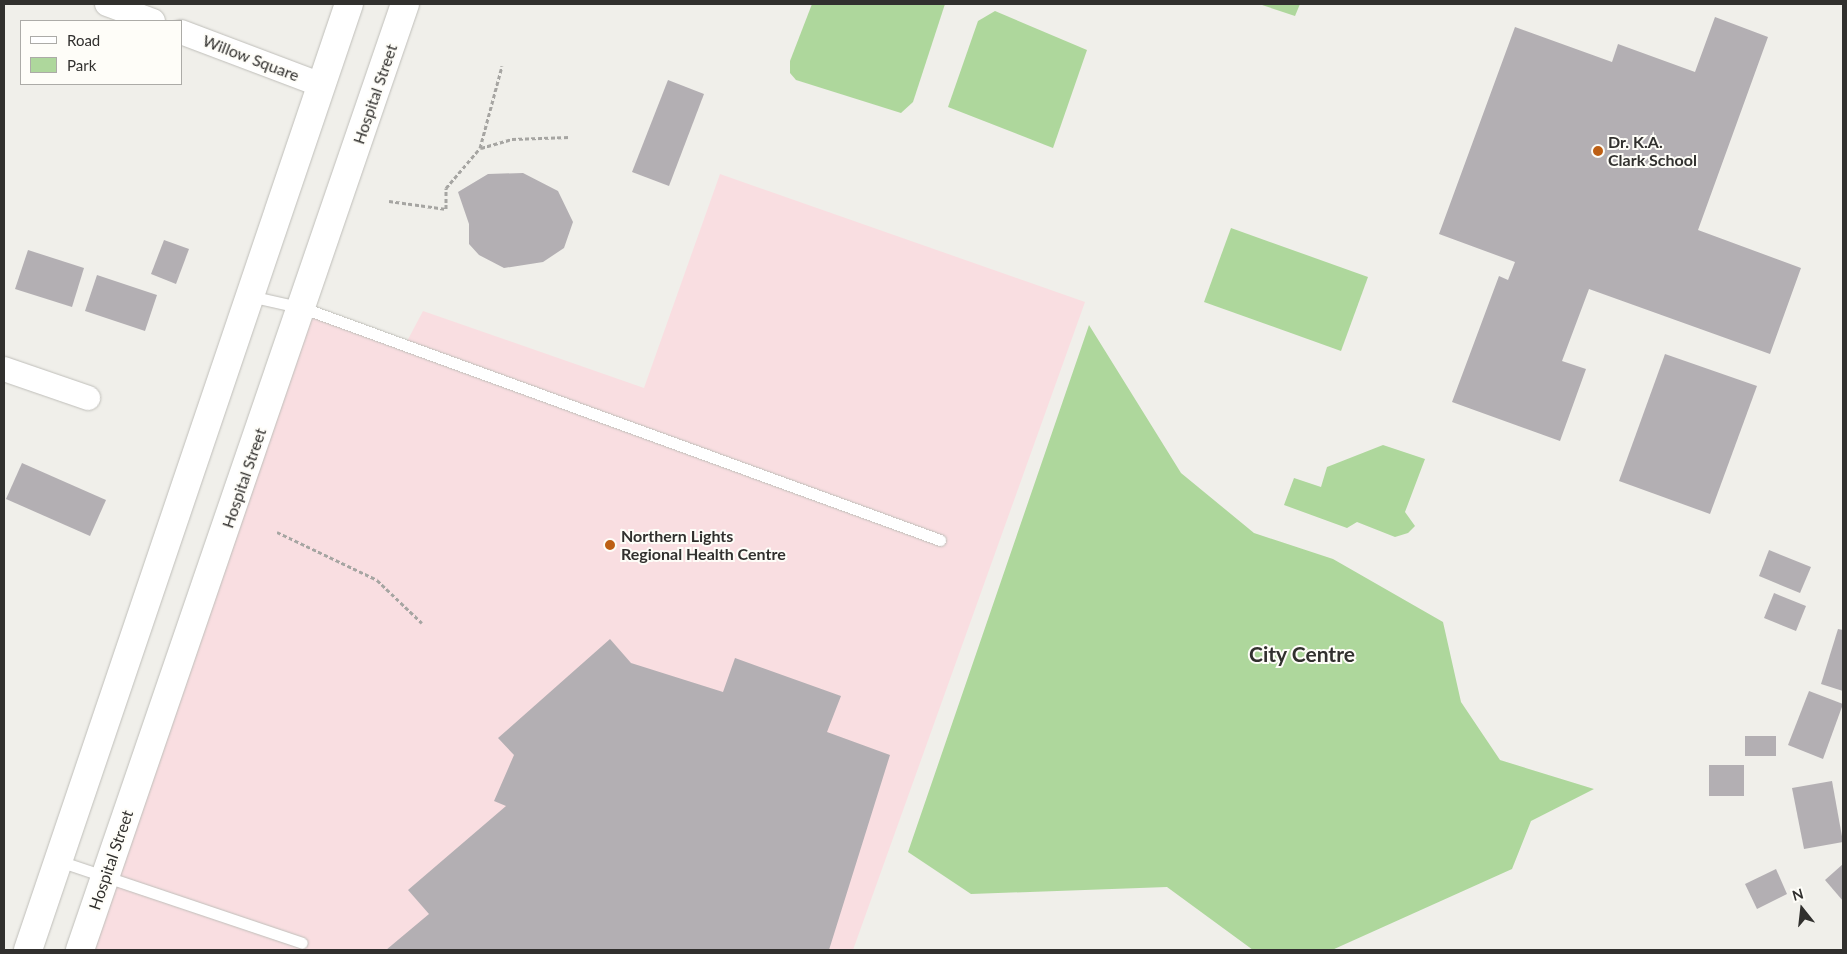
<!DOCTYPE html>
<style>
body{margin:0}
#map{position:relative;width:1847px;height:954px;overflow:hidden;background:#f0efea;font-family:Lato,sans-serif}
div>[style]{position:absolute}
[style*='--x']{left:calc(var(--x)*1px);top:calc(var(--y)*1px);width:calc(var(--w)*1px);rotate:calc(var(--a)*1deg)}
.medical>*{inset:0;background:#f9dee1}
.green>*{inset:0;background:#aed79c}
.building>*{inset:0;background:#b3afb3}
.path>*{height:3px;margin-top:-1.5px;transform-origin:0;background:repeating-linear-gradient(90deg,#a6a5a2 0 4px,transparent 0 6.5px)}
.roads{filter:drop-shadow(0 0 1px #bfbeb9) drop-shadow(0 0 1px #bfbeb9)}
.service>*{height:11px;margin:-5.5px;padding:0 5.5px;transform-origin:5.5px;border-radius:5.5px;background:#fff}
.minor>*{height:24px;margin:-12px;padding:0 12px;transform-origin:12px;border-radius:12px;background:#fff}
.secondary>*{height:28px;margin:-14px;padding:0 14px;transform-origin:14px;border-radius:14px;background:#fff}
.dots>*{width:14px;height:14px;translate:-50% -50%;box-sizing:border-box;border:2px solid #fefdf8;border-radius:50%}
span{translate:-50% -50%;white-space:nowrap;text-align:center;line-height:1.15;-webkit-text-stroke:4px #fefdf8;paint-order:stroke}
.street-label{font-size:16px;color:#31302e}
.poi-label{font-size:16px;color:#31302e;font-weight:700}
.left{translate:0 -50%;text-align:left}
.district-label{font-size:21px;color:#31302e;font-weight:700}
.frame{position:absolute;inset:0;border:5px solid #31302e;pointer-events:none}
.legend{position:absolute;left:20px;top:20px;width:162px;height:65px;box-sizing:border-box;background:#fefdf8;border:1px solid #acaba7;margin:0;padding:6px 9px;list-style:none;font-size:15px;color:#31302e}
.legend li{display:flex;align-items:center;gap:10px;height:25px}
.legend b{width:25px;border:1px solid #acaba7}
.north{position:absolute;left:1777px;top:884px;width:50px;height:50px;-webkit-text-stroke:4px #fefdf8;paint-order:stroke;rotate:344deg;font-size:14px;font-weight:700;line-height:20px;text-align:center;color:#31302e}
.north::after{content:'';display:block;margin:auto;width:18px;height:22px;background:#31302e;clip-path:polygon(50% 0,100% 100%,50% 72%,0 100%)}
</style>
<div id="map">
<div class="medical">
<i style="clip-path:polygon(720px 174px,1085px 302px,853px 950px,79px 950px,303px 308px,405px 345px,423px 311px,644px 388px)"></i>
</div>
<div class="green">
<i style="clip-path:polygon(812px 4px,945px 4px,913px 102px,901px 113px,796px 80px,790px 73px,790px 61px)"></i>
<i style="clip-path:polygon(1259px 4px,1300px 4px,1295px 16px)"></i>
<i style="clip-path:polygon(995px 11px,1087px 50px,1053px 148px,948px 107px,978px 21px)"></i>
<i style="clip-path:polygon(1231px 228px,1368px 277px,1341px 351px,1204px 302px)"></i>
<i style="clip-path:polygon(1089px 325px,1181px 473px,1254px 533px,1333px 559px,1443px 622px,1461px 702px,1500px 760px,1594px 789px,1531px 821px,1512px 869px,1332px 950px,1253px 950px,1167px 887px,971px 894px,908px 852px)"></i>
<i style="clip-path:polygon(1383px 445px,1425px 459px,1405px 512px,1415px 526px,1408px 533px,1395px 537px,1357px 522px,1347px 528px,1284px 505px,1294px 478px,1321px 487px,1327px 467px)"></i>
</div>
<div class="building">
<i style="clip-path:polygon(1715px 17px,1768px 37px,1698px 230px,1801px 268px,1770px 354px,1589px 289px,1562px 361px,1586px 369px,1560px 441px,1452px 402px,1499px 276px,1508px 280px,1515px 262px,1439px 234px,1515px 27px,1612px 62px,1618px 44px,1695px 72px)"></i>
<i style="clip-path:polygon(668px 80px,704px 94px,669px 186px,632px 172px)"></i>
<i style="clip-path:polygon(523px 173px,558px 191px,573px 222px,564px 248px,543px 262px,504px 268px,479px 255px,469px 244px,469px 224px,458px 192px,488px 174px)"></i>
<i style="clip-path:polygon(164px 240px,189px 249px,176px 284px,151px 274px)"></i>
<i style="clip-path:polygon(28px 250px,84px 268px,72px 307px,15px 289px)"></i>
<i style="clip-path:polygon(97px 275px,157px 295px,145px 331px,85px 311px)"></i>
<i style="clip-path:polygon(1665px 354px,1757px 386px,1710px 514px,1619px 481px)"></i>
<i style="clip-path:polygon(22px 463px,106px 500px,90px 536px,6px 499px)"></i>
<i style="clip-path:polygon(1769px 550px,1811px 567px,1800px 593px,1759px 576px)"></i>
<i style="clip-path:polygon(1774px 593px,1806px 606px,1796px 631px,1764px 618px)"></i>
<i style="clip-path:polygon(1838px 629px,1843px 630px,1843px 691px,1821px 684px)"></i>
<i style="clip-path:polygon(610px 639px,631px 663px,723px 692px,735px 658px,841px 696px,827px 732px,890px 755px,829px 950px,386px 950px,429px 914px,408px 890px,506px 806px,494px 801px,514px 755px,498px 738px)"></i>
<i style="clip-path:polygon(1809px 691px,1843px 704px,1823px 759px,1788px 745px)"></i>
<i style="clip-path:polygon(1745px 736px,1776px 736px,1776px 756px,1745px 756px)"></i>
<i style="clip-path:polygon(1709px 765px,1744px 765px,1744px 796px,1709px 796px)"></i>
<i style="clip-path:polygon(1832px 781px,1843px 842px,1804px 849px,1792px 788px)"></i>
<i style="clip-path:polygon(1843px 864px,1843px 901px,1825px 880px)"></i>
<i style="clip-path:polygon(1776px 869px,1787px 894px,1757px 909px,1745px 884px)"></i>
</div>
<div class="path">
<i style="--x:481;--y:148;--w:32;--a:-16"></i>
<i style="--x:512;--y:139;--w:58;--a:-2"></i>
<i style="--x:389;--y:201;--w:58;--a:8"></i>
<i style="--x:446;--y:209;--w:21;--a:-90"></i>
<i style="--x:446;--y:188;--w:52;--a:-49.6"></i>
<i style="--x:480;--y:148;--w:85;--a:-75"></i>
<i style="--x:277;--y:532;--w:111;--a:25.6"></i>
<i style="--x:377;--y:580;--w:62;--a:43.7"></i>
</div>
<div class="roads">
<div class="service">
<i style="--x:250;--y:296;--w:54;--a:12.8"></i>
<i style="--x:303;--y:308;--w:678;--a:20.01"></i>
<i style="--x:59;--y:861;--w:256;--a:18.6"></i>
</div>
<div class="minor">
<i style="--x:107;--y:4;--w:49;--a:20.3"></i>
<i style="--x:181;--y:32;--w:150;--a:20.7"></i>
<i style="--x:4;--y:369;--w:89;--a:19"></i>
</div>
<div class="secondary">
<i style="--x:28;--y:950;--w:999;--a:-71.26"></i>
<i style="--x:80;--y:950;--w:1000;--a:-71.04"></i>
</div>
</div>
<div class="dots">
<i style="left:1598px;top:151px;background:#bd5f14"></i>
<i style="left:610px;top:545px;background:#bd5f14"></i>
</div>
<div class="street-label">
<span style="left:251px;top:58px;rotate:21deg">Willow Square</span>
<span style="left:375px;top:94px;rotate:-71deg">Hospital Street</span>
<span style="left:244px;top:478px;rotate:-71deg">Hospital Street</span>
<span style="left:111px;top:860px;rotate:-71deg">Hospital Street</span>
</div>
<div class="poi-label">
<span class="left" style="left:1608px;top:151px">Dr. K.A.<br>Clark School</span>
<span class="left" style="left:621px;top:545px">Northern Lights<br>Regional Health Centre</span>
</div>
<div class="district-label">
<span style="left:1302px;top:654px">City Centre</span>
</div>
<div class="frame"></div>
<ul class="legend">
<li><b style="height:6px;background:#fff"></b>Road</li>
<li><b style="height:14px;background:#aed79c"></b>Park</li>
</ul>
<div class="north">N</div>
</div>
